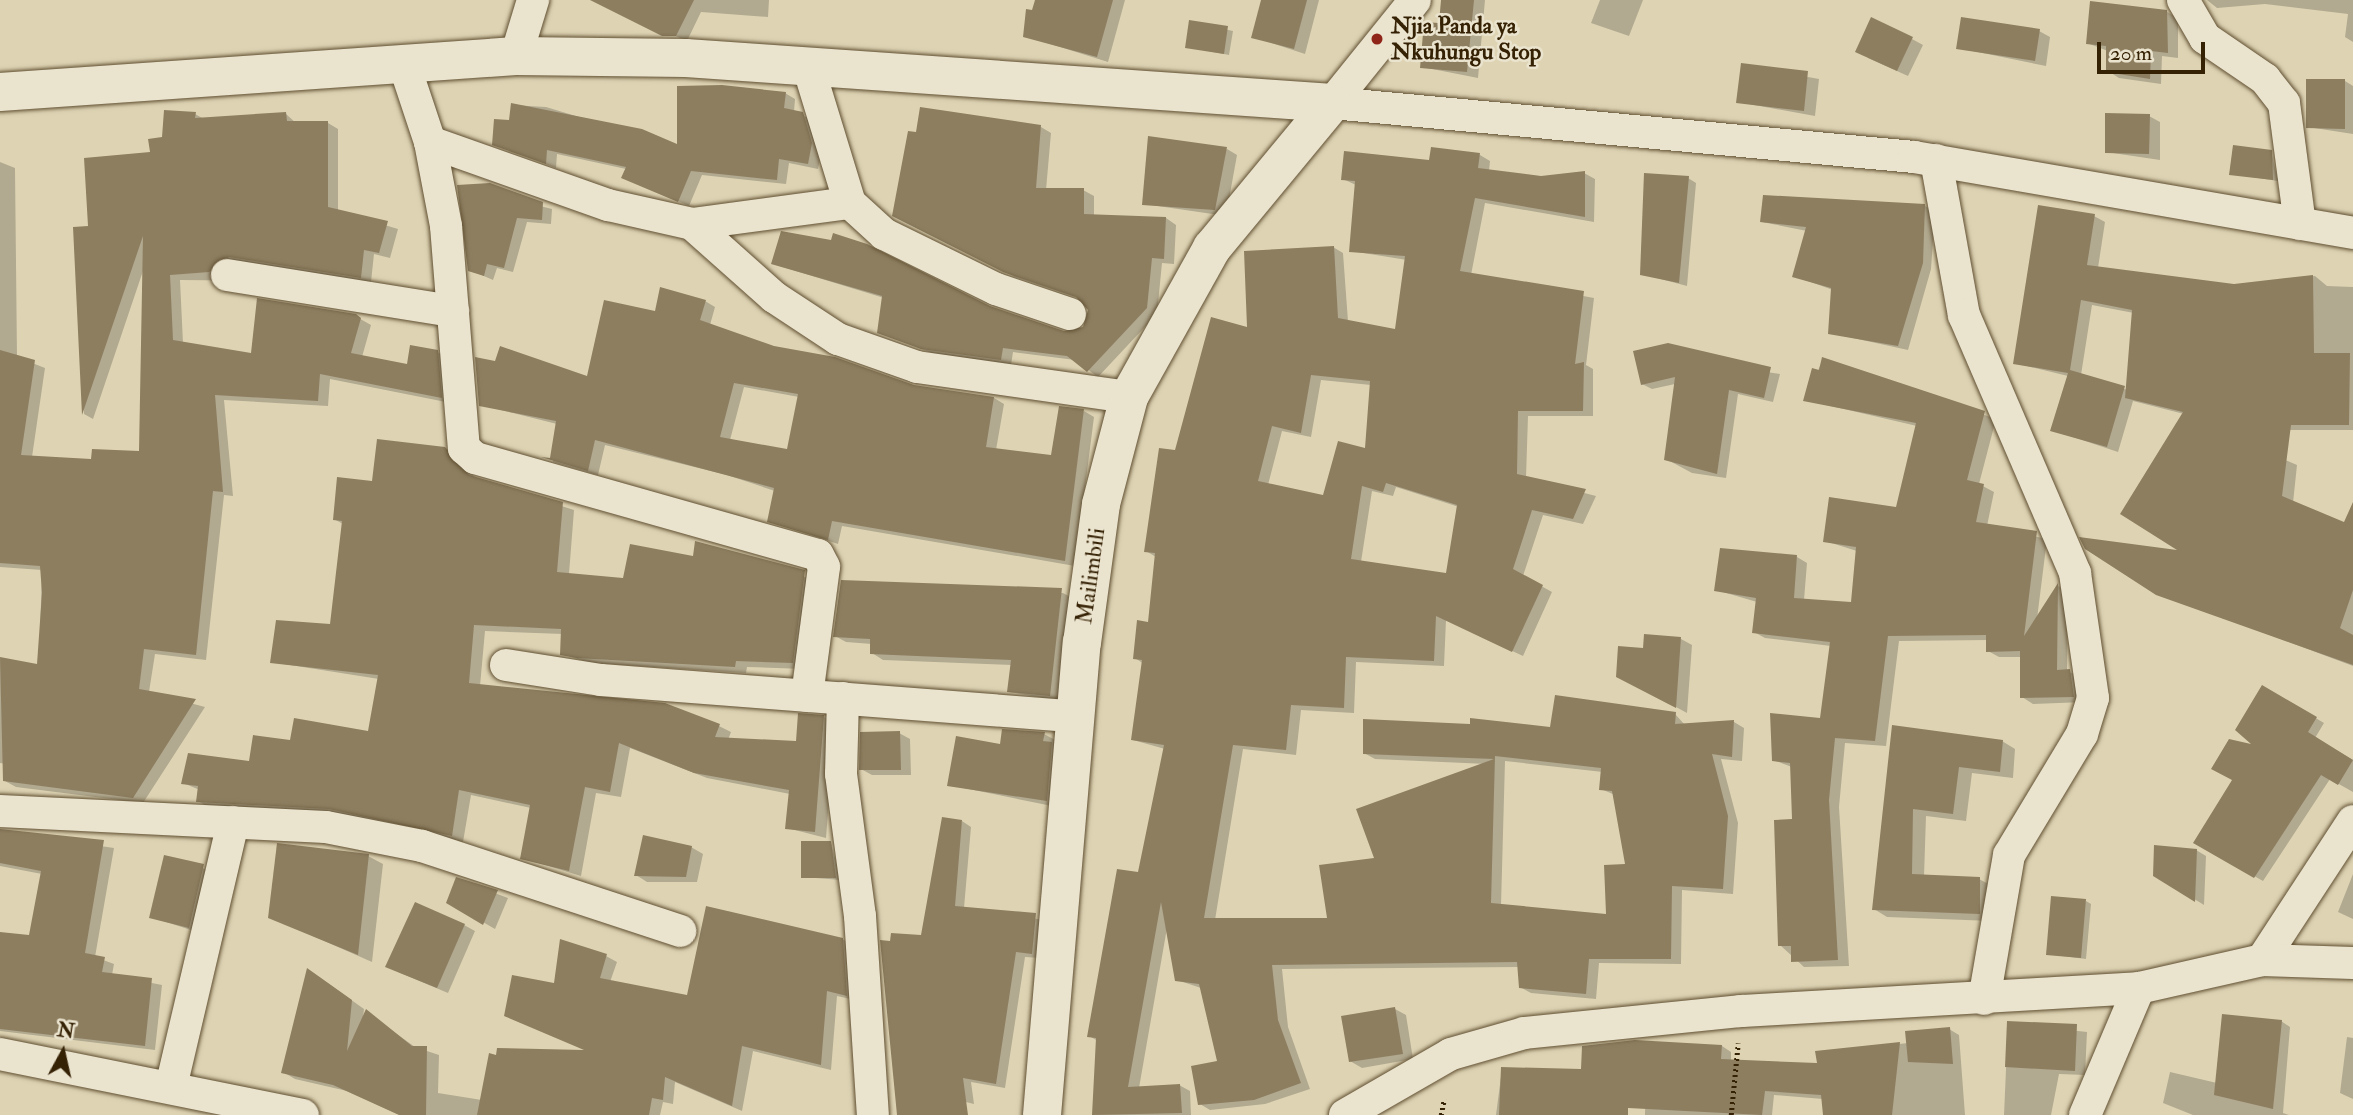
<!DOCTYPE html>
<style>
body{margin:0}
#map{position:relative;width:2353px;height:1115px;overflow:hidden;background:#ded4b4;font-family:"IM FELL Double Pica",serif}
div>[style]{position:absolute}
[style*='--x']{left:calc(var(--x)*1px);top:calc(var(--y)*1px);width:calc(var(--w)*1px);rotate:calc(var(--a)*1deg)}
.shadow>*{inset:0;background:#0003}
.building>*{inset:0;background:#8d7e60}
.path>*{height:4.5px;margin-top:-2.25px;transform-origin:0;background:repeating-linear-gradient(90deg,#352104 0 2px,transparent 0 5.5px)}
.roads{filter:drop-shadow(0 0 2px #5f4e30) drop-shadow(0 0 2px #5f4e30)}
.street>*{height:32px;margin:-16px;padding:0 16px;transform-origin:16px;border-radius:16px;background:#eae3ce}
.secondary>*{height:38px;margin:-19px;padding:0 19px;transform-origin:19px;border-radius:19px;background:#eae3ce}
.dots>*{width:19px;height:19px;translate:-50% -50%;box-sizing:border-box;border:4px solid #eae3ce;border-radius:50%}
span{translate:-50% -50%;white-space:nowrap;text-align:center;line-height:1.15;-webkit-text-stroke:5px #eae3ce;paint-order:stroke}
.poi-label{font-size:23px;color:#352104;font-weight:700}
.left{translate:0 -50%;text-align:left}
.street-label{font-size:23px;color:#352104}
.north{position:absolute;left:28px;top:1017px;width:70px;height:70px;-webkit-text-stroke:5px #eae3ce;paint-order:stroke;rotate:8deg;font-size:19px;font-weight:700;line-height:28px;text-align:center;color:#352104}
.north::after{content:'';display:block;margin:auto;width:24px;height:32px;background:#352104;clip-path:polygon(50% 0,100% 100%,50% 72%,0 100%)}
.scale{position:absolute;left:2097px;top:42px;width:108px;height:32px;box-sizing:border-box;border:4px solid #352104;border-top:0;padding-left:9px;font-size:21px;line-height:24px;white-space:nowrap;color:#352104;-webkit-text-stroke:5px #eae3ce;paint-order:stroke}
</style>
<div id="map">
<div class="shadow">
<i style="clip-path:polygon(593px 0,769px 0,768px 17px,701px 12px,687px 41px)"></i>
<i style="clip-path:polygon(1037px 0,1125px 0,1108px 62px,1025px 36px)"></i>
<i style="clip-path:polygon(1263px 0,1319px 0,1305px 54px,1253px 37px)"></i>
<i style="clip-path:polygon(1443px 0,1485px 0,1478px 78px,1422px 67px,1441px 25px)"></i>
<i style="clip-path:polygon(1600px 0,1643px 0,1629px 36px,1591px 23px)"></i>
<i style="clip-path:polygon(2353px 0,2353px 42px,2345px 37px,2348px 14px,2265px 4px,2217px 8px,2207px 0)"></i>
<i style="clip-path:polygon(2167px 12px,2178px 18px,2178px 58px,2162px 56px,2161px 84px,2119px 78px,2108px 71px,2108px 51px,2087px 43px)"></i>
<i style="clip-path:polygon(1190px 22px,1233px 31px,1229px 55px,1187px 47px)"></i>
<i style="clip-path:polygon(2039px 31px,2050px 37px,2046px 66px,1958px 48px)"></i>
<i style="clip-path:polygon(1912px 39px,1923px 45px,1908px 76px,1868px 58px)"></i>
<i style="clip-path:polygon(1743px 65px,1819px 79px,1815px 116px,1738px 102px)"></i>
<i style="clip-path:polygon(2345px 81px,2353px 86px,2353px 134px,2308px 127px)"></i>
<i style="clip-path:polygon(785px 93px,795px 99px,794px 112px,813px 120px,822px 150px,818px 169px,789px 163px,786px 184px,702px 175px,689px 206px,631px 180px,626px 169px,557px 154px,556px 168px,494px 144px,511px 122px,512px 105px,546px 107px,679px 147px)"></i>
<i style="clip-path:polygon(195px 114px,204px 119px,286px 114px,296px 123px,328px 123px,338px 129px,338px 211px,398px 229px,390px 258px,374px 254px,371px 282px,180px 280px,183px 343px,253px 355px,355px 316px,371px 325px,362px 357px,408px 366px,437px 352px,448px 358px,451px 403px,330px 379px,328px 406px,224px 400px,233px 496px,224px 495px,206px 660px,155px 654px,149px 692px,205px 707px,143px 803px,16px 787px,5px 781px,7px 764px,0 763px,0 659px,39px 666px,42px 570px,0 567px,0 162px,15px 168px,17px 357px,45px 368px,32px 457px,93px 461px,140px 453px,143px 271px,93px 419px,84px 414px,75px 228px,89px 228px,164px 139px)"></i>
<i style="clip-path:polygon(2149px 116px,2160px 122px,2160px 160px,2106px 152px)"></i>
<i style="clip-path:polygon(1041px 127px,1051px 133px,1046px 190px,1083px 190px,1094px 196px,1094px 216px,1166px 218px,1176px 225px,1174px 264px,1162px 263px,1157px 314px,1098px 377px,1075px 360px,1013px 352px,1011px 365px,934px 354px,879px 332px,884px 298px,773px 264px,989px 308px,1064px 333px,1084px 329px,1090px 309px,1081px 299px,1015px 277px,905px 222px)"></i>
<i style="clip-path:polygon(1227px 149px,1237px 155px,1226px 216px,1144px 204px)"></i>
<i style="clip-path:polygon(2271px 151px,2278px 181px,2231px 174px)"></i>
<i style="clip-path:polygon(evenodd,1480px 155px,1490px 161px,1489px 171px,1541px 177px,1584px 173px,1595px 179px,1594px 222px,1485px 203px,1471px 275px,1594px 298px,1586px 365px,1593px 369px,1593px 416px,1528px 416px,1526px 478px,1596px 496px,1583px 524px,1543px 515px,1523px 576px,1552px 592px,1523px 656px,1446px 620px,1444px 666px,1356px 662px,1354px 713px,1301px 710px,1296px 755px,1243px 749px,1215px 920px,1329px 920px,1376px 859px,1487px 764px,1375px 759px,1364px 753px,1675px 714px,1685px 725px,1734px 722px,1744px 728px,1742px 761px,1721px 759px,1738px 823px,1733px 894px,1682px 890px,1681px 964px,1599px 963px,1596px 999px,1531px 993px,1520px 987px,1519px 967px,1282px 969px,1288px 1027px,1310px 1089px,1265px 1104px,1210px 1110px,1200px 1104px,1219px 1063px,1201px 988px,1177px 980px,1167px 928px,1139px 1088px,1179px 1085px,1190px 1091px,1191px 1115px,1096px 1115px,1098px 1041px,1089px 1036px,1140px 875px,1165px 749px,1133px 740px,1144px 664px,1135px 658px,1150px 624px,1156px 557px,1146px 551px,1176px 452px,1249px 329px,1333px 247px,1343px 253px,1348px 321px,1397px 331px,1407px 260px,1351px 251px,1356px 185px,1343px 179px,1480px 155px,1321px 380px,1371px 385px,1367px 450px,1324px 497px,1268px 485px,1282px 431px,1311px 437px,1321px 380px,1480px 155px,1396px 487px,1459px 507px,1447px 575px,1361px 562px,1372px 491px,1393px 496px,1396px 487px,1480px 155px,1505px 761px,1603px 772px,1601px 789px,1615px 795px,1627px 866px,1608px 916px,1501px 906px,1505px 761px)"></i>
<i style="clip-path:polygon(1688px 178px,1696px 183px,1687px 286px,1642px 274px)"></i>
<i style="clip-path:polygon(459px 186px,552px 209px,551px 224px,527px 222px,513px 272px,497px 268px,493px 280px,470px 270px)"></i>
<i style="clip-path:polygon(1925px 206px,1935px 212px,1931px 269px,1908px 350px,1830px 333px,1833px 290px,1794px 276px,1807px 231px,1762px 222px)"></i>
<i style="clip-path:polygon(evenodd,2094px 216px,2105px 222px,2098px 268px,2234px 285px,2315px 276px,2327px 286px,2353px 287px,2353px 430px,2215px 430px,2297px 465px,2293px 503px,2345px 524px,2353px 505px,2353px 666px,2157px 593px,2184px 553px,2184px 414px,2133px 401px,2118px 452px,2052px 430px,2068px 376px,2015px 363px,2094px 216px,2092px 305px,2134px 313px,2128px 390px,2081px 375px,2092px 305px)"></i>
<i style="clip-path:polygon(evenodd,705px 301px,715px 307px,710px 325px,773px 348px,914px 387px,994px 398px,1004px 404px,996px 450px,1053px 457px,1084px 411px,1094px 417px,1075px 566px,842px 526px,838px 544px,769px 521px,775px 491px,727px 475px,605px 445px,598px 475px,553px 462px,557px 424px,481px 405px,588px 378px,656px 313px,705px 301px,744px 387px,799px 397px,789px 451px,730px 440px,744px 387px)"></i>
<i style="clip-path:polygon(1635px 352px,1780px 374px,1773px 402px,1738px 394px,1726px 478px,1692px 473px,1666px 459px,1675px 384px,1652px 389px,1642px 384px)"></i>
<i style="clip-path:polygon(1823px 359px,1996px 419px,1979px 484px,1994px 492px,1987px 526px,2047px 539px,2037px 619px,2058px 586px,2068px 591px,2067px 671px,2081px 677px,2084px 702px,2033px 704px,2022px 697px,2022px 657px,1999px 657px,1988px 651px,1988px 640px,1899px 641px,1886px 746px,1845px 743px,1839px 807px,1849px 966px,1804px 967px,1780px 945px,1794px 821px,1792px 767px,1773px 760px,1822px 720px,1831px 646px,1765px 638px,1754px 632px,1757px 602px,1716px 590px,1797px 557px,1807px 563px,1804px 600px,1852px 604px,1857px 551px,1825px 541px,1898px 509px,1917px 426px,1805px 400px)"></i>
<i style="clip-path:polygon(445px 449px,477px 479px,574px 510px,569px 574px,624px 580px,694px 558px,816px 579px,804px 669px,747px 667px,746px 673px,590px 663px,562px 654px,563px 634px,485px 631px,480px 686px,664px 705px,719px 726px,731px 732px,728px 740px,798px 743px,824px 717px,835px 724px,826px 838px,787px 828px,790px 794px,707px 778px,630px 748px,621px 797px,596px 793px,581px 876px,522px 858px,531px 808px,471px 795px,463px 842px,342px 815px,210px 808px,198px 801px,200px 790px,183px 783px,251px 763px,291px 742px,369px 733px,379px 679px,271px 662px,332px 626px,343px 524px,334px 519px,374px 483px)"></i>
<i style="clip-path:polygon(842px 582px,1063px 593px,1074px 599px,1061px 701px,1009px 692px,1012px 665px,883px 660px,872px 653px,872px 644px,846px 642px,835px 636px)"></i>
<i style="clip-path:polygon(1681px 639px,1692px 645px,1687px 713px,1630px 682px,1645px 650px)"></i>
<i style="clip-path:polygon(2263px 687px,2324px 723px,2315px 738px,2353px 760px,2353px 792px,2330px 779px,2263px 881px,2195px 842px,2258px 748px)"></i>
<i style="clip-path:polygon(1893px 727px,2002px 741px,2015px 749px,2013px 778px,1972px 773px,1966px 821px,1926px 816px,1924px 877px,1979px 879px,1992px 886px,1992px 921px,1887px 917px,1874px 909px)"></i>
<i style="clip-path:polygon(899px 733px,910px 739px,911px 775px,872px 775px,861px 769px)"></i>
<i style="clip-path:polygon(1044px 734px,1055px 740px,1057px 807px,949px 785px,1001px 746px)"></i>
<i style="clip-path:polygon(962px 821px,971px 827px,964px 908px,1044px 920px,1041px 958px,1025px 957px,1005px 1088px,971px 1082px,974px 1104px,904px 1087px,892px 943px,922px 937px)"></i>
<i style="clip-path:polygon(0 831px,114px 848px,95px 957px,114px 964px,112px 975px,162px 985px,155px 1050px,0 1031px,0 934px,30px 936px,42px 874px,0 866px)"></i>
<i style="clip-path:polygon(831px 843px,841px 880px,803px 877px)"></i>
<i style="clip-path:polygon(691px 847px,703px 854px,697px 882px,647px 882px,636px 875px)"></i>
<i style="clip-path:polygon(2196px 850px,2206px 856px,2204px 905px,2155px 875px)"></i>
<i style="clip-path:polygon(368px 856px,383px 864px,372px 962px,270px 917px)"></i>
<i style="clip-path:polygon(165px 857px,215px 872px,200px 933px,151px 917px)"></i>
<i style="clip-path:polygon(2353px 874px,2353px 919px,2338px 912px)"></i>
<i style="clip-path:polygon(457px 879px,508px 898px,495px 929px,448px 902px)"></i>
<i style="clip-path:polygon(2086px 901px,2091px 904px,2086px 959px,2047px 954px)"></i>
<i style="clip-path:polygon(464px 925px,475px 931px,448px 993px,398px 972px)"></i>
<i style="clip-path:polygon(842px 939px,853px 945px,855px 1000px,837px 996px,831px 1070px,753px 1051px,742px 1111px,675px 1082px,673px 1104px,663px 1102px,660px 1115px,606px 1115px,588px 1051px,506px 1015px,606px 956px,617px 962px,610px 982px,688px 997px)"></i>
<i style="clip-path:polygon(319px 977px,364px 1009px,363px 1018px,366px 1012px,415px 1047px,439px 1055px,438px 1093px,577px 1115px,400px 1115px,347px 1091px,295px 1079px,283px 1072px)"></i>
<i style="clip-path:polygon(1395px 1009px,1406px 1015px,1413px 1059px,1362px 1068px,1350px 1061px)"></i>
<i style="clip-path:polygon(2281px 1021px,2290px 1027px,2283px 1113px,2289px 1115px,2193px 1115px,2163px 1103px,2170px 1072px,2217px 1083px)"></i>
<i style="clip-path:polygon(2008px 1023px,2087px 1032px,2085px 1075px,2059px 1074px,2051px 1115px,2004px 1115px)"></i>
<i style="clip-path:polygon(1949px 1029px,1959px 1035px,1965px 1115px,1825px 1115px,1823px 1099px,1774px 1095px,1772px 1115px,1645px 1115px,1646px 1043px,1722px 1046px,1731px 1052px,1731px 1061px,1819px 1065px,1817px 1053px,1908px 1043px)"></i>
<i style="clip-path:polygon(2347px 1037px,2353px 1038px,2353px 1099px,2340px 1093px)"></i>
<i style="clip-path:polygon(1502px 1069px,1617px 1115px,1496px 1115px)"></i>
</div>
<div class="building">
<i style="clip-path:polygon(590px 0,694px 0,676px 36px,662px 36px)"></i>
<i style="clip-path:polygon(1035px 0,1113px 0,1097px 57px,1023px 37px,1026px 9px,1032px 10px)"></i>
<i style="clip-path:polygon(1261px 0,1307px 0,1294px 49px,1251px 38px)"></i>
<i style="clip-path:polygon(1441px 0,1474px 0,1467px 72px,1420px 68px,1424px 22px,1439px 23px)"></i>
<i style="clip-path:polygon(2090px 1px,2167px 10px,2168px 53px,2151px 51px,2150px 79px,2106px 72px,2106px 46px,2086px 44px)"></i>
<i style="clip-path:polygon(1871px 17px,1913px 37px,1897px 71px,1855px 52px)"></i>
<i style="clip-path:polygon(1961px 17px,2040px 29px,2035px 61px,1956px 49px)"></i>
<i style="clip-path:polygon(1189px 20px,1228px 26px,1224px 54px,1185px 48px)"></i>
<i style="clip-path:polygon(1741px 63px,1808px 71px,1804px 111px,1736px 103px)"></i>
<i style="clip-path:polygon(2306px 79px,2345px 79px,2345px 129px,2306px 128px)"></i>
<i style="clip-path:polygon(722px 85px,786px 92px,784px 108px,803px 112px,812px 143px,808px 164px,779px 159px,777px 180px,691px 171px,678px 202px,621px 178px,626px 167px,547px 150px,546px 164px,492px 145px,494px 119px,509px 120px,511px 103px,642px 129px,677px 144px,677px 86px)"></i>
<i style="clip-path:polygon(920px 107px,1041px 125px,1036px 188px,1084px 188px,1084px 214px,1166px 217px,1164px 259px,1152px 258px,1147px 308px,1087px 372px,1067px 356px,1003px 348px,1001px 360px,921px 349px,877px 333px,882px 296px,771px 264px,781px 231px,831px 240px,833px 233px,867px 244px,990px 306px,1064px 331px,1083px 327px,1088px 310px,1076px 297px,1003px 272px,892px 216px,908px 131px,916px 132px)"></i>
<i style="clip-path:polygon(164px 110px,196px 112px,195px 118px,286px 112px,287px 121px,328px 121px,328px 207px,388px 221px,379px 253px,364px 250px,361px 278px,229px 257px,209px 272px,170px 275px,173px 340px,251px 353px,257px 298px,356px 314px,361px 318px,351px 353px,407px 364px,410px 345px,438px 350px,442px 398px,320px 374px,318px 401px,215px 395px,223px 492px,213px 491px,196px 655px,144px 649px,139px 689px,196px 699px,133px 798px,3px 781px,0 657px,37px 664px,42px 593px,40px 566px,0 563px,0 350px,35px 360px,21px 455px,91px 459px,92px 449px,139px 451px,143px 236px,82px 415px,73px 227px,88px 226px,84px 158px,150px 152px,148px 139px,162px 137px)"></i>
<i style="clip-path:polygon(2105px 113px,2150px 114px,2149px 154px,2105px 153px)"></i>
<i style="clip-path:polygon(1148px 136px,1227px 147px,1215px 210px,1142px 205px)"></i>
<i style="clip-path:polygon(2233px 145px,2272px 150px,2273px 180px,2229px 175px)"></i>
<i style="clip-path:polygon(evenodd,1431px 147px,1480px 153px,1478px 168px,1541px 176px,1585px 171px,1585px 217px,1475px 198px,1460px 271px,1584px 291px,1575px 364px,1584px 362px,1583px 411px,1518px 411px,1517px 474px,1586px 489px,1573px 519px,1532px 510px,1513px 569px,1543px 585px,1512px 652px,1436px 616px,1434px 661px,1346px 657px,1344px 708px,1291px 705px,1286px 750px,1233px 745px,1204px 918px,1327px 918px,1319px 865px,1374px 858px,1356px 809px,1494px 759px,1363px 754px,1363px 719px,1470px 724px,1470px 718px,1550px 727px,1555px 695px,1676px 712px,1675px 724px,1734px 720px,1732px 757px,1712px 754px,1728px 816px,1723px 889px,1672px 886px,1671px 959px,1589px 959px,1586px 994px,1519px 988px,1517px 962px,1272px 965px,1278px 1020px,1301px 1083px,1254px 1100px,1198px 1105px,1191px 1066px,1217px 1061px,1199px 984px,1175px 981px,1161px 902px,1128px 1087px,1180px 1084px,1182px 1113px,1092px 1115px,1096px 1038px,1087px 1037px,1117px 869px,1138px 872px,1164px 745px,1131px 740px,1142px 660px,1133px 659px,1137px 620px,1148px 622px,1155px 553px,1144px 552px,1159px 448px,1175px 450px,1211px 317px,1247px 327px,1244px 251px,1334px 246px,1338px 318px,1395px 329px,1405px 256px,1349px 252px,1355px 181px,1341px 180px,1344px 151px,1429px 160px,1431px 147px,1311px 375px,1370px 381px,1365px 448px,1338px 441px,1323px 495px,1258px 481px,1272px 426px,1301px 433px,1311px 375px,1431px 147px,1386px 483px,1457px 505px,1446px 573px,1351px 559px,1362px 486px,1383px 492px,1386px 483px,1431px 147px,1495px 756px,1601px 768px,1599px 790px,1612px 791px,1625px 864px,1604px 865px,1606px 914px,1491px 903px,1495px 756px)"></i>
<i style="clip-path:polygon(1644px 173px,1689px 176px,1679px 283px,1640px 275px)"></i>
<i style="clip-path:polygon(490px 183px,543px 202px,542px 220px,517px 218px,504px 268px,487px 264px,484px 276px,468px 271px,457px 185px)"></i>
<i style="clip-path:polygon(1763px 195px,1925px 204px,1923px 263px,1898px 346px,1828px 334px,1831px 288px,1792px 277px,1806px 227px,1760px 222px)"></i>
<i style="clip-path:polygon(2038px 205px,2095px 214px,2087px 265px,2234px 284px,2313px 275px,2314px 353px,2350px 353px,2349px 425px,2291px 425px,2282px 496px,2344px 522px,2353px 502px,2353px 590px,2340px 628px,2353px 635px,2353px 665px,2156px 595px,2085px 549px,2079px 537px,2177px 550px,2120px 514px,2183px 412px,2125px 398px,2132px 310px,2081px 300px,2070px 370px,2125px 386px,2107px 447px,2050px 431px,2068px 373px,2013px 364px)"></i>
<i style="clip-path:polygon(evenodd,660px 287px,706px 300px,700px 320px,774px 346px,835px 357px,914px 385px,994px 397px,986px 447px,1051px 455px,1059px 406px,1084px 409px,1065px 561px,832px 521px,828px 540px,767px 522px,774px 488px,595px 440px,588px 471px,541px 457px,550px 458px,556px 421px,479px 406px,475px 357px,495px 361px,500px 346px,587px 376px,604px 300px,655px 311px,660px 287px,734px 383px,798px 394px,787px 449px,720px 437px,734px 383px)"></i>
<i style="clip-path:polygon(1668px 343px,1771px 367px,1764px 398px,1729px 390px,1717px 474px,1664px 460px,1675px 377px,1641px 385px,1633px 351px)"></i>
<i style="clip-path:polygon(1822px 357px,1985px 411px,1967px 480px,1984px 484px,1976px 522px,2037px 531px,2024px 636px,2058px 583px,2057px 670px,2070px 669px,2074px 697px,2020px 698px,2020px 651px,1986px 652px,1986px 635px,1888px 636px,1875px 741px,1835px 738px,1829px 800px,1838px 960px,1791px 962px,1791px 946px,1778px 946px,1774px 820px,1792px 819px,1790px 763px,1772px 761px,1770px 713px,1820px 718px,1830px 642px,1752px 633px,1756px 598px,1714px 591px,1720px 548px,1797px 555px,1794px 598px,1851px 602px,1856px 547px,1823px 542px,1829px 497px,1896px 507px,1916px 423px,1803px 401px,1812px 368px,1819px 370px)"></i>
<i style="clip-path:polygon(377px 439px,445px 447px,469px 475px,563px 502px,557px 572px,623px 578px,630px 544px,693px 556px,695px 541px,805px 570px,793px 663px,736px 661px,735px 667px,577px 658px,560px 655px,561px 629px,474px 625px,469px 683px,665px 703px,720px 724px,715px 737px,796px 741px,798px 713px,824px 715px,815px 832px,785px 829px,789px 790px,694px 773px,619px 743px,610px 792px,585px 787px,569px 871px,520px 859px,530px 805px,459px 790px,452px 836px,329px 809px,196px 802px,198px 786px,181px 784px,188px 753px,249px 761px,253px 735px,290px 740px,294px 718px,368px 731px,378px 675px,270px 663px,276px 620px,330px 624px,342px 521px,333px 520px,337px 477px,372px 481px)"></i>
<i style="clip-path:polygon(841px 580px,1062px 588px,1050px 696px,1007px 692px,1011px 660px,870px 654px,870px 639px,833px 637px)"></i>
<i style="clip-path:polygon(1644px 634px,1681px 637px,1676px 708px,1616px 677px,1618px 646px,1643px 648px)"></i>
<i style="clip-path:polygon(2262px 685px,2317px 717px,2308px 732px,2353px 760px,2338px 785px,2321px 775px,2254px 878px,2193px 843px,2232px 780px,2211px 769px,2229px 739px,2251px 744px,2235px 730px)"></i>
<i style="clip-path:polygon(1892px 725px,2003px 740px,2000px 772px,1959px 767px,1953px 814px,1913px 809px,1912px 874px,1980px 877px,1980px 914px,1872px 910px)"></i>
<i style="clip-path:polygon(1002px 729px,1045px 732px,1043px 741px,1052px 742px,1047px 801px,947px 786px,956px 736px,1000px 744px)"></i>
<i style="clip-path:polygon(900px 731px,901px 770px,859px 770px,860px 732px)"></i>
<i style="clip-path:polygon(942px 817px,962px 820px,955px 906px,1036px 913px,1032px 954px,1016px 952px,996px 1084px,963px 1078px,968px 1115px,897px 1115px,880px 940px,890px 941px,891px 933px,921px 935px)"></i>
<i style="clip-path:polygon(0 829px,104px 840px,85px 953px,105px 957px,102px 972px,152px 978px,145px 1046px,0 1029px,0 932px,29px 935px,41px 871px,0 863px)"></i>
<i style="clip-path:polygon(643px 835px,692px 846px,686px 877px,634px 876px)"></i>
<i style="clip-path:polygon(801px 841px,831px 841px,836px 878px,801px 878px)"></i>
<i style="clip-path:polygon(277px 843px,369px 854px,358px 955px,268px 918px)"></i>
<i style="clip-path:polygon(2154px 845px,2197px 849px,2195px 902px,2153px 876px)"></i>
<i style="clip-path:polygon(164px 855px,204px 864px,189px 928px,149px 918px)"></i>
<i style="clip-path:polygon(456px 877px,498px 890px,483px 925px,446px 903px)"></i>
<i style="clip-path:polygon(2051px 896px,2086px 899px,2081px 958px,2046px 955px)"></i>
<i style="clip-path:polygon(415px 902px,465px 924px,437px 988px,385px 967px)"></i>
<i style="clip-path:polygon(706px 906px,843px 938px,847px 996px,827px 991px,821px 1065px,742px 1046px,732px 1106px,665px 1077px,663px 1100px,652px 1098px,649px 1115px,477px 1115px,489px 1053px,496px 1055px,497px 1048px,584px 1050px,504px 1016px,512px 975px,554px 983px,560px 939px,607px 954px,600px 978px,687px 995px)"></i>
<i style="clip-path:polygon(307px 968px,352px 1000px,347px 1051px,366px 1009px,412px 1046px,427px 1046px,426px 1115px,399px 1115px,333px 1085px,281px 1073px)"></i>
<i style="clip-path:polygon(1395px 1007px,1403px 1054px,1349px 1062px,1341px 1016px)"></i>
<i style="clip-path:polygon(2222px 1014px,2282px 1020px,2273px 1109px,2214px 1095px)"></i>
<i style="clip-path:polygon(2007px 1021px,2077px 1024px,2075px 1071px,2005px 1067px)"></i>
<i style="clip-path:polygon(1950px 1027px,1953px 1064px,1908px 1062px,1905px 1031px)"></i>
<i style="clip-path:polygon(1635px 1040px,1722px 1045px,1721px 1059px,1817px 1063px,1815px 1051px,1900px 1042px,1892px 1115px,1823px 1115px,1821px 1095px,1765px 1091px,1762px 1115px,1628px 1108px,1628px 1115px,1499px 1115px,1501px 1067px,1581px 1069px,1582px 1046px)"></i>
</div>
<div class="path">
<i style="--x:1441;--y:1115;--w:16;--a:-79"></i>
<i style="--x:1731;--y:1115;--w:72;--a:-84.4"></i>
</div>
<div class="roads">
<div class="street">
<i style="--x:2183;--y:0;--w:44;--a:59.9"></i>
<i style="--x:2205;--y:38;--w:73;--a:34.3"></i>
<i style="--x:2265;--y:79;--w:31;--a:52"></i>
<i style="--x:2284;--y:103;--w:122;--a:82.5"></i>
<i style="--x:516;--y:56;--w:59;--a:-73.1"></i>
<i style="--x:404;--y:64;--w:82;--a:71.6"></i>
<i style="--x:430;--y:142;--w:86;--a:79.2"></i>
<i style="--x:446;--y:226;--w:223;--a:85.4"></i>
<i style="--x:464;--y:448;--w:15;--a:42"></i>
<i style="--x:475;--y:458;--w:356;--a:15.8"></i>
<i style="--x:818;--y:555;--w:13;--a:63"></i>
<i style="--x:824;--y:567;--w:130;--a:97.5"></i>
<i style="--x:808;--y:66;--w:143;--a:73"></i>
<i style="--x:850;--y:203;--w:46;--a:42.4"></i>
<i style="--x:884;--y:234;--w:125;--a:26.2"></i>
<i style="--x:996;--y:289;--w:78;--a:18.7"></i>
<i style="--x:1332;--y:103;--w:584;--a:5.3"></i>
<i style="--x:1914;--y:157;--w:446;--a:9.8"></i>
<i style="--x:1332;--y:103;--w:132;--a:-51.1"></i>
<i style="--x:430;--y:142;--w:189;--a:19.5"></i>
<i style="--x:608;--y:205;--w:86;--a:12.7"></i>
<i style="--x:692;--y:224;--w:159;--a:-7.6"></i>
<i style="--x:1936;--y:160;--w:158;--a:79.8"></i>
<i style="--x:1964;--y:315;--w:281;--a:66.7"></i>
<i style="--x:2075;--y:573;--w:126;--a:81.8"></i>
<i style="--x:2093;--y:698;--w:38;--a:107"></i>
<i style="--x:2082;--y:734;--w:141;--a:121.1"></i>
<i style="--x:2009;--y:855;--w:146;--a:99.8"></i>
<i style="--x:692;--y:224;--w:110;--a:41.7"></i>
<i style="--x:774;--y:297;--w:77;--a:33.3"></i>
<i style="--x:838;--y:339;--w:84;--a:19.5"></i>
<i style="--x:917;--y:367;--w:214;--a:8.1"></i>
<i style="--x:227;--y:275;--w:229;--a:9.1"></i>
<i style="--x:506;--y:665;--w:96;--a:9"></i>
<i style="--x:601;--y:680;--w:474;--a:4.4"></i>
<i style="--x:843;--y:698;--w:76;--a:91.5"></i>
<i style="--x:841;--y:774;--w:143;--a:82.4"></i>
<i style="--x:860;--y:916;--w:199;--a:86.3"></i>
<i style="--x:0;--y:811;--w:326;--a:2.8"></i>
<i style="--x:326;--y:827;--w:98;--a:11.2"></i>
<i style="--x:422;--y:846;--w:272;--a:18.2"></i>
<i style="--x:2262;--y:960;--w:166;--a:-56.8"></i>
<i style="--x:0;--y:1054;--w:309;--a:11.4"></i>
<i style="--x:171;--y:1087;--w:272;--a:-76.8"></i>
<i style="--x:1345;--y:1115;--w:122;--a:-29.9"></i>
<i style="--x:1451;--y:1054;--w:76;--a:-16"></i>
<i style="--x:1524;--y:1033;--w:218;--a:-5.8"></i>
<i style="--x:1741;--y:1011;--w:399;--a:-3.3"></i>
<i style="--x:2139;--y:988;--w:126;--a:-12.8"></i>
<i style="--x:2262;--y:960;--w:91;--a:1.9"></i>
<i style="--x:2085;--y:1115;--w:138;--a:-67"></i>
</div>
<div class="secondary">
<i style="--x:0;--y:92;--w:517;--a:-3.99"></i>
<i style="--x:516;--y:56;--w:170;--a:0.7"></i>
<i style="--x:686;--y:58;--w:648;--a:3.98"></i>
<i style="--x:1042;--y:1115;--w:474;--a:-85.2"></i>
<i style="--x:1082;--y:643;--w:140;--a:-82.2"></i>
<i style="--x:1101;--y:504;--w:111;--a:-75.3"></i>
<i style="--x:1129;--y:397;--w:171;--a:-60.9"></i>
<i style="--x:1212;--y:248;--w:188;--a:-50.4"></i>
</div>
</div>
<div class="dots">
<i style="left:1377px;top:39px;background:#8f2418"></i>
</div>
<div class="poi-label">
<span class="left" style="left:1391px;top:39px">Njia Panda ya<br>Nkuhungu Stop</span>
</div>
<div class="street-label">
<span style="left:1091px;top:576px;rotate:-82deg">Mailimbili</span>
</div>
<div class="north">N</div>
<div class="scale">20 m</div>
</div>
